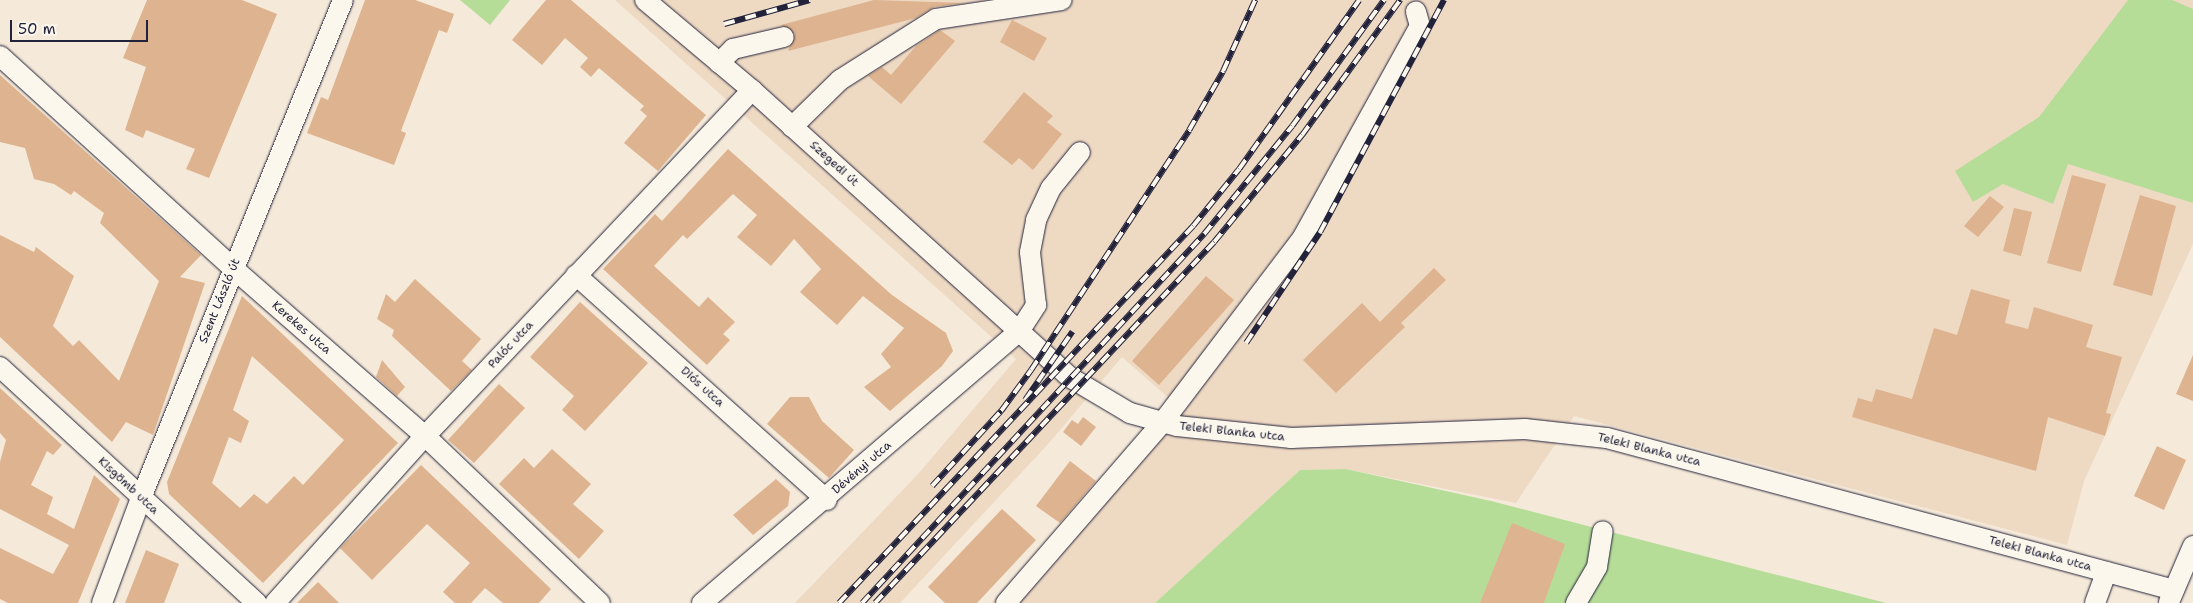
<!DOCTYPE html>
<meta charset="utf-8">
<style>
body{margin:0}
#map{position:relative;width:2193px;height:603px;overflow:hidden;background:#f5e9d9;font-family:"Shantell Sans",sans-serif}
div>[style]{position:absolute}
[style*='--x']{left:calc(var(--x)*1px);top:calc(var(--y)*1px);width:calc(var(--w)*1px);rotate:calc(var(--a)*1deg)}
.built>*{inset:0;background:#eed9c3}
.green>*{inset:0;background:#b6dd98}
.building>*{inset:0;background:#deb38f}
.roads{filter:drop-shadow(0 0 1px #22223b) drop-shadow(0 0 1px #22223b)}
.minor>*{height:20px;margin:-10px;padding:0 10px;transform-origin:10px;border-radius:10px;background:#fbf7ec}
.rail>*{height:5.5px;margin-top:-2.75px;transform-origin:0;background:repeating-linear-gradient(90deg,#fbf7ec 0 11px,#22223b 0 22px);box-sizing:border-box;border-block:1px solid #22223b}
span{translate:-50% -50%;white-space:nowrap;text-align:center;line-height:1.15;-webkit-text-stroke:4.5px #fbf7ec;paint-order:stroke}
.street-label{font-size:12px;color:#22223b}
.scale{position:absolute;left:10px;top:20px;width:138px;height:22px;box-sizing:border-box;border:2px solid #22223b;border-top:0;padding-left:6px;font-size:15px;line-height:18px;white-space:nowrap;color:#22223b;-webkit-text-stroke:4px #fbf7ec;paint-order:stroke}
</style>
<div id="map">
<div class="built">
<i style="clip-path:polygon(615px 0,2193px 0,2193px 244px,2084px 481px,2067px 545px,1574px 416px,1516px 503px,1346px 469px,1300px 470px,1155px 603px,991px 603px,1172px 401px,1122px 357px,1049px 443px,900px 603px,795px 603px,919px 473px,1016px 359px)"></i>
</div>
<div class="green">
<i style="clip-path:polygon(460px 0,510px 0,490px 25px)"></i>
<i style="clip-path:polygon(2128px 0,2172px 0,2193px 9px,2193px 203px,2068px 164px,2053px 204px,2003px 184px,1973px 202px,1955px 171px,2039px 117px)"></i>
<i style="clip-path:polygon(1346px 469px,1491px 501px,1886px 603px,1155px 603px,1300px 470px)"></i>
</div>
<div class="building">
<i style="clip-path:polygon(147px 0,242px 0,277px 14px,209px 178px,186px 169px,195px 149px,146px 130px,143px 138px,125px 130px,146px 67px,123px 58px)"></i>
<i style="clip-path:polygon(365px 0,415px 0,454px 14px,447px 33px,439px 30px,401px 131px,406px 133px,394px 165px,307px 133px,321px 97px,328px 100px)"></i>
<i style="clip-path:polygon(546px 0,571px 0,706px 115px,658px 171px,624px 143px,647px 116px,640px 110px,644px 106px,599px 68px,591px 77px,580px 67px,588px 58px,565px 38px,542px 65px,512px 40px)"></i>
<i style="clip-path:polygon(874px 0,964px 3px,934px 7px,916px 18px,788px 51px,795px 34px,781px 25px)"></i>
<i style="clip-path:polygon(1012px 20px,1047px 38px,1034px 61px,1000px 42px)"></i>
<i style="clip-path:polygon(940px 30px,955px 41px,901px 104px,868px 76px,882px 67px,891px 75px,916px 46px)"></i>
<i style="clip-path:polygon(0 75px,201px 255px,180px 277px,205px 283px,153px 435px,126px 422px,112px 442px,0 337px,0 235px,34px 252px,36px 247px,74px 276px,53px 326px,73px 346px,79px 340px,119px 381px,159px 281px,100px 223px,104px 213px,74px 191px,71px 195px,54px 184px,34px 179px,25px 148px,0 142px)"></i>
<i style="clip-path:polygon(1024px 92px,1053px 116px,1047px 122px,1062px 134px,1033px 170px,1019px 158px,1012px 165px,983px 142px)"></i>
<i style="clip-path:polygon(728px 149px,892px 295px,946px 333px,953px 351px,942px 366px,890px 411px,864px 387px,891px 367px,881px 354px,904px 328px,863px 296px,837px 325px,800px 292px,821px 269px,794px 239px,771px 266px,737px 237px,757px 215px,733px 194px,687px 239px,683px 235px,654px 266px,699px 307px,708px 297px,735px 322px,723px 334px,730px 340px,707px 365px,603px 269px,655px 214px,662px 221px)"></i>
<i style="clip-path:polygon(2072px 175px,2106px 184px,2081px 272px,2047px 263px)"></i>
<i style="clip-path:polygon(2140px 195px,2176px 206px,2152px 296px,2113px 285px)"></i>
<i style="clip-path:polygon(1990px 196px,2004px 207px,1978px 237px,1964px 226px)"></i>
<i style="clip-path:polygon(2014px 208px,2032px 212px,2021px 256px,2003px 251px)"></i>
<i style="clip-path:polygon(1434px 268px,1446px 280px,1401px 323px,1405px 327px,1336px 393px,1303px 360px,1362px 303px,1380px 322px)"></i>
<i style="clip-path:polygon(1206px 276px,1234px 300px,1159px 385px,1132px 361px)"></i>
<i style="clip-path:polygon(415px 279px,481px 339px,462px 361px,472px 370px,451px 391px,392px 336px,394px 330px,377px 319px,386px 294px,395px 302px)"></i>
<i style="clip-path:polygon(1971px 289px,2010px 300px,2005px 323px,2028px 329px,2034px 307px,2093px 325px,2086px 347px,2122px 357px,2106px 413px,2111px 414px,2105px 436px,2048px 417px,2036px 471px,1852px 417px,1858px 398px,1872px 402px,1876px 389px,1912px 399px,1934px 328px,1957px 335px)"></i>
<i style="clip-path:polygon(evenodd,242px 296px,398px 443px,263px 583px,169px 494px,167px 482px,242px 296px,252px 356px,344px 440px,303px 485px,294px 476px,267px 504px,254px 494px,240px 508px,212px 483px,229px 437px,241px 443px,249px 421px,233px 410px,252px 356px)"></i>
<i style="clip-path:polygon(580px 302px,648px 363px,585px 431px,562px 410px,574px 396px,530px 357px)"></i>
<i style="clip-path:polygon(2193px 355px,2193px 401px,2176px 394px)"></i>
<i style="clip-path:polygon(382px 360px,405px 387px,397px 396px,376px 377px)"></i>
<i style="clip-path:polygon(499px 384px,525px 408px,474px 463px,448px 440px)"></i>
<i style="clip-path:polygon(0 388px,62px 445px,53px 455px,47px 451px,31px 485px,53px 497px,47px 514px,74px 529px,94px 475px,120px 499px,78px 603px,8px 603px,0 599px,0 548px,53px 574px,69px 545px,0 509px,0 462px,6px 440px,0 433px)"></i>
<i style="clip-path:polygon(790px 397px,809px 397px,822px 421px,854px 450px,829px 478px,767px 424px)"></i>
<i style="clip-path:polygon(1083px 417px,1096px 427px,1081px 446px,1063px 432px,1072px 420px,1078px 424px)"></i>
<i style="clip-path:polygon(2157px 446px,2186px 460px,2164px 510px,2134px 496px)"></i>
<i style="clip-path:polygon(552px 449px,591px 484px,573px 504px,604px 531px,579px 559px,499px 484px,524px 458px,534px 468px)"></i>
<i style="clip-path:polygon(1070px 461px,1096px 481px,1060px 523px,1036px 506px)"></i>
<i style="clip-path:polygon(421px 465px,551px 589px,539px 603px,503px 603px,485px 588px,471px 603px,455px 603px,443px 592px,470px 563px,427px 524px,372px 580px,340px 548px)"></i>
<i style="clip-path:polygon(776px 479px,790px 492px,788px 506px,753px 535px,733px 515px)"></i>
<i style="clip-path:polygon(1002px 509px,1036px 540px,977px 603px,945px 603px,928px 587px)"></i>
<i style="clip-path:polygon(1512px 523px,1565px 544px,1544px 603px,1480px 603px)"></i>
<i style="clip-path:polygon(146px 550px,179px 564px,164px 603px,125px 603px)"></i>
<i style="clip-path:polygon(318px 582px,339px 603px,297px 603px)"></i>
</div>
<div class="roads">
<div class="minor">
<i style="--x:645;--y:0;--w:140;--a:40.1"></i>
<i style="--x:752;--y:90;--w:430;--a:42.1"></i>
<i style="--x:1071;--y:378;--w:69;--a:30.7"></i>
<i style="--x:1130;--y:413;--w:49;--a:15.5"></i>
<i style="--x:1177;--y:426;--w:115;--a:6"></i>
<i style="--x:1291;--y:438;--w:234;--a:-2.2"></i>
<i style="--x:1525;--y:429;--w:82;--a:6.3"></i>
<i style="--x:1607;--y:438;--w:587;--a:15.01"></i>
<i style="--x:0;--y:56;--w:315;--a:42.3"></i>
<i style="--x:233;--y:268;--w:255;--a:41.2"></i>
<i style="--x:425;--y:436;--w:242;--a:43.7"></i>
<i style="--x:719;--y:63;--w:20;--a:-45"></i>
<i style="--x:733;--y:49;--w:52;--a:-13.2"></i>
<i style="--x:792;--y:127;--w:67;--a:-44.4"></i>
<i style="--x:840;--y:80;--w:114;--a:-32.4"></i>
<i style="--x:936;--y:19;--w:127;--a:-8.6"></i>
<i style="--x:576;--y:275;--w:337;--a:41.9"></i>
<i style="--x:0;--y:367;--w:349;--a:42.6"></i>
<i style="--x:2169;--y:602;--w:61;--a:-66.8"></i>
<i style="--x:102;--y:603;--w:112;--a:-69.6"></i>
<i style="--x:141;--y:498;--w:537;--a:-67.92"></i>
<i style="--x:275;--y:603;--w:224;--a:-48.1"></i>
<i style="--x:425;--y:436;--w:476;--a:-46.6"></i>
<i style="--x:702;--y:603;--w:419;--a:-40.6"></i>
<i style="--x:1020;--y:330;--w:30;--a:-57"></i>
<i style="--x:1036;--y:305;--w:53;--a:-96.5"></i>
<i style="--x:1030;--y:252;--w:33;--a:-79"></i>
<i style="--x:1036;--y:220;--w:35;--a:-65"></i>
<i style="--x:1051;--y:188;--w:46;--a:-51.1"></i>
<i style="--x:1006;--y:603;--w:238;--a:-49.1"></i>
<i style="--x:1162;--y:423;--w:233;--a:-52.8"></i>
<i style="--x:1303;--y:237;--w:241;--a:-61"></i>
<i style="--x:1420;--y:26;--w:15;--a:-106"></i>
<i style="--x:1576;--y:603;--w:42;--a:-59.7"></i>
<i style="--x:1597;--y:567;--w:36;--a:-81"></i>
<i style="--x:2095;--y:603;--w:33;--a:-70"></i>
</div>
</div>
<div class="rail">
<i style="--x:724;--y:24;--w:89;--a:-15.6"></i>
<i style="--x:1246;--y:343;--w:133;--a:-56.3"></i>
<i style="--x:1320;--y:232;--w:263;--a:-61.9"></i>
<i style="--x:1025;--y:400;--w:83;--a:-55.3"></i>
<i style="--x:932;--y:486;--w:102;--a:-47.4"></i>
<i style="--x:1001;--y:411;--w:51;--a:-53.8"></i>
<i style="--x:1031;--y:370;--w:287;--a:-56.6"></i>
<i style="--x:1189;--y:130;--w:68;--a:-60"></i>
<i style="--x:1223;--y:71;--w:78;--a:-65.7"></i>
<i style="--x:839;--y:603;--w:517;--a:-46.8"></i>
<i style="--x:1193;--y:226;--w:73;--a:-51.1"></i>
<i style="--x:1239;--y:169;--w:207;--a:-54.6"></i>
<i style="--x:862;--y:603;--w:503;--a:-47.17"></i>
<i style="--x:1204;--y:234;--w:139;--a:-50.8"></i>
<i style="--x:1292;--y:126;--w:156;--a:-53.9"></i>
<i style="--x:875;--y:603;--w:495;--a:-46.8"></i>
<i style="--x:1214;--y:242;--w:139;--a:-50.6"></i>
<i style="--x:1302;--y:135;--w:167;--a:-54"></i>
</div>
<div class="street-label">
<span style="left:834px;top:164px;rotate:42deg">Szegedi út</span>
<span style="left:220px;top:301px;rotate:-68deg">Szent László út</span>
<span style="left:301px;top:328px;rotate:41deg">Kerekes utca</span>
<span style="left:511px;top:345px;rotate:-47deg">Palóc utca</span>
<span style="left:702px;top:387px;rotate:42deg">Diós utca</span>
<span style="left:1232px;top:432px;rotate:6deg">Teleki Blanka utca</span>
<span style="left:1649px;top:450px;rotate:14deg">Teleki Blanka utca</span>
<span style="left:862px;top:468px;rotate:-41deg">Dévényi utca</span>
<span style="left:128px;top:486px;rotate:43deg">Kisgömb utca</span>
<span style="left:2040px;top:554px;rotate:15deg">Teleki Blanka utca</span>
</div>
<div class="scale">50 m</div>
</div>
